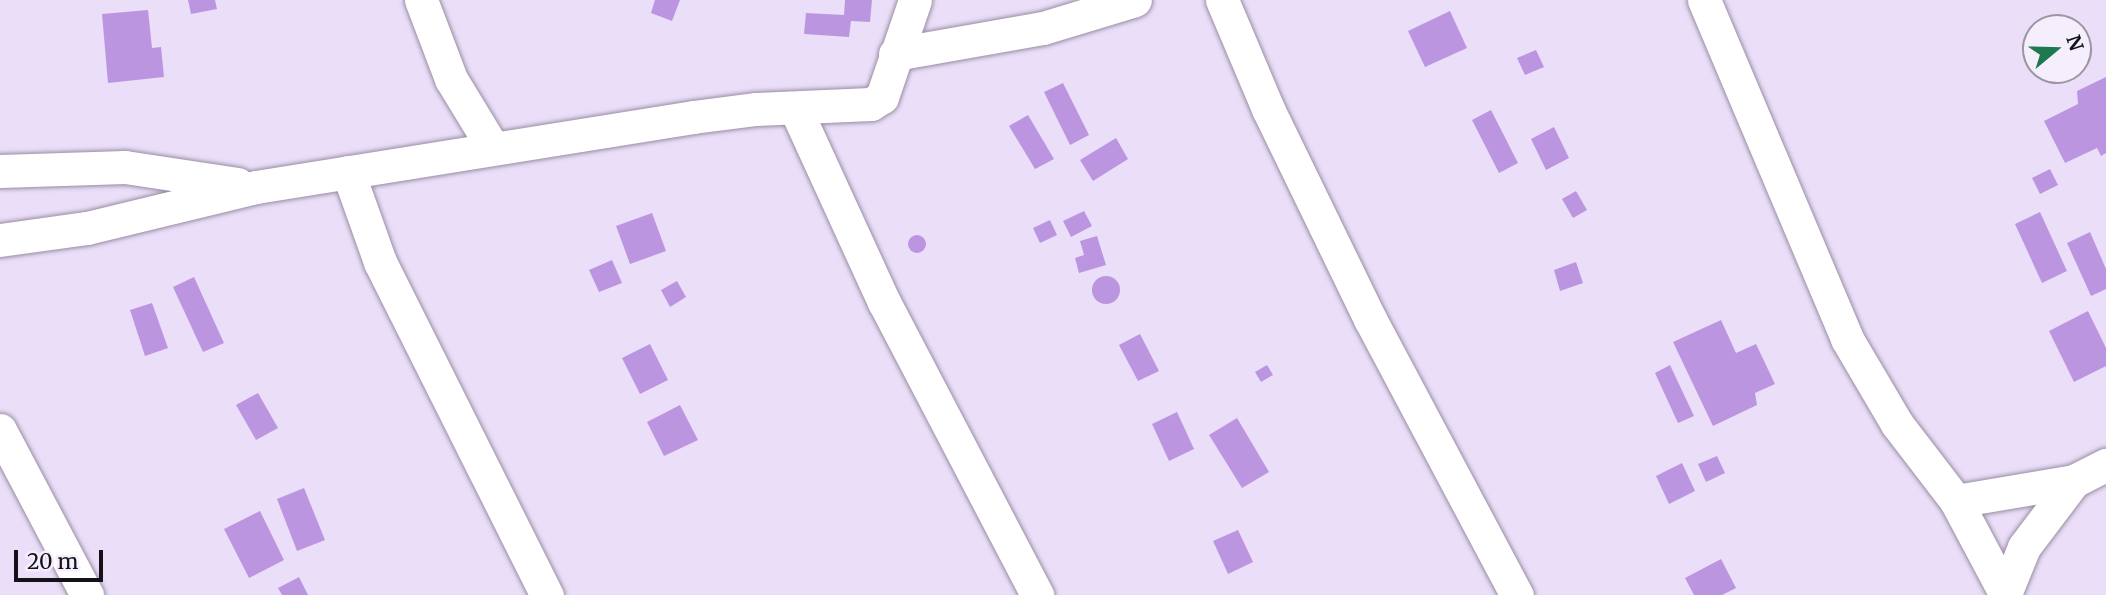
<!DOCTYPE html>
<style>
body{margin:0}
#map{position:relative;width:2106px;height:595px;overflow:hidden;background:#ebdef8;font-family:Merriweather,serif}
div>[style]{position:absolute}
[style*='--x']{left:calc(var(--x)*1px);top:calc(var(--y)*1px);width:calc(var(--w)*1px);rotate:calc(var(--a)*1deg)}
.building>*{inset:0;background:#bc95e1}
.round{border-radius:50%}
.roads{filter:drop-shadow(0 0 2px #998da5) drop-shadow(0 0 2px #998da5)}
.minor>*{height:33px;margin:-16.5px;padding:0 16.5px;transform-origin:16.5px;border-radius:16.5px;background:#fff}
span{translate:-50% -50%;white-space:nowrap;text-align:center;line-height:1.15;-webkit-text-stroke:7px #f5eefd;paint-order:stroke}
.north{position:absolute;left:2022px;top:14px;width:70px;height:70px;box-sizing:border-box;background:#f5eefd;border:2px solid #9b96a2;border-radius:50%;rotate:71deg;font-size:19px;font-weight:700;line-height:28px;text-align:center;color:#151119}
.north::after{content:'';display:block;margin:auto;width:24px;height:32px;background:#1f794e;clip-path:polygon(50% 0,100% 100%,50% 72%,0 100%)}
.scale{position:absolute;left:14px;top:550px;width:89px;height:32px;box-sizing:border-box;border:4px solid #151119;border-top:0;padding-left:9px;font-size:21px;line-height:24px;white-space:nowrap;color:#151119;-webkit-text-stroke:5px #f5eefd;paint-order:stroke}
</style>
<div id="map">
<div class="building">
<i style="clip-path:polygon(188px 0,215px 0,217px 9px,191px 14px)"></i>
<i style="clip-path:polygon(655px 0,680px 0,672px 21px,651px 13px)"></i>
<i style="clip-path:polygon(845px 0,872px 0,870px 22px,851px 21px,849px 37px,804px 34px,806px 13px,844px 15px)"></i>
<i style="clip-path:polygon(148px 10px,152px 48px,161px 47px,164px 77px,108px 83px,102px 14px)"></i>
<i style="clip-path:polygon(1450px 11px,1467px 48px,1425px 67px,1408px 31px)"></i>
<i style="clip-path:polygon(1536px 50px,1544px 67px,1525px 75px,1517px 58px)"></i>
<i style="clip-path:polygon(2106px 77px,2106px 153px,2101px 156px,2097px 148px,2065px 163px,2044px 121px,2078px 104px,2077px 91px)"></i>
<i style="clip-path:polygon(1063px 83px,1089px 135px,1070px 145px,1044px 92px)"></i>
<i style="clip-path:polygon(1491px 110px,1518px 163px,1499px 173px,1472px 120px)"></i>
<i style="clip-path:polygon(1028px 115px,1054px 159px,1035px 169px,1009px 126px)"></i>
<i style="clip-path:polygon(1554px 127px,1569px 158px,1546px 170px,1531px 139px)"></i>
<i style="clip-path:polygon(1116px 138px,1128px 159px,1093px 181px,1080px 160px)"></i>
<i style="clip-path:polygon(2050px 169px,2058px 185px,2040px 194px,2032px 178px)"></i>
<i style="clip-path:polygon(1576px 191px,1587px 210px,1573px 218px,1562px 199px)"></i>
<i style="clip-path:polygon(1084px 211px,1092px 226px,1071px 237px,1063px 221px)"></i>
<i style="clip-path:polygon(2040px 212px,2067px 271px,2042px 283px,2015px 224px)"></i>
<i style="clip-path:polygon(652px 213px,666px 251px,630px 264px,616px 226px)"></i>
<i style="clip-path:polygon(1050px 220px,1057px 235px,1040px 243px,1033px 228px)"></i>
<i style="clip-path:polygon(2090px 232px,2106px 269px,2106px 289px,2091px 296px,2067px 243px)"></i>
<i class="round" style="left:908px;top:235px;width:18px;height:18px"></i>
<i style="clip-path:polygon(1097px 236px,1106px 265px,1079px 273px,1075px 258px,1084px 255px,1080px 241px)"></i>
<i style="clip-path:polygon(612px 260px,622px 283px,599px 292px,589px 270px)"></i>
<i style="clip-path:polygon(1576px 262px,1583px 283px,1560px 291px,1554px 270px)"></i>
<i class="round" style="left:1092px;top:276px;width:28px;height:28px"></i>
<i style="clip-path:polygon(194px 277px,224px 343px,203px 352px,173px 287px)"></i>
<i style="clip-path:polygon(677px 281px,686px 297px,670px 307px,661px 290px)"></i>
<i style="clip-path:polygon(152px 303px,168px 348px,145px 356px,130px 310px)"></i>
<i style="clip-path:polygon(2088px 311px,2106px 348px,2106px 366px,2074px 382px,2049px 331px)"></i>
<i style="clip-path:polygon(1721px 320px,1736px 353px,1756px 344px,1775px 384px,1755px 393px,1757px 405px,1713px 426px,1673px 342px)"></i>
<i style="clip-path:polygon(1140px 334px,1159px 371px,1138px 381px,1119px 345px)"></i>
<i style="clip-path:polygon(650px 344px,668px 380px,640px 394px,622px 358px)"></i>
<i style="clip-path:polygon(1267px 365px,1273px 375px,1261px 382px,1255px 372px)"></i>
<i style="clip-path:polygon(1670px 365px,1694px 416px,1678px 423px,1655px 373px)"></i>
<i style="clip-path:polygon(258px 393px,278px 428px,256px 440px,236px 405px)"></i>
<i style="clip-path:polygon(680px 405px,698px 440px,664px 456px,647px 422px)"></i>
<i style="clip-path:polygon(1177px 412px,1194px 449px,1169px 461px,1152px 424px)"></i>
<i style="clip-path:polygon(1237px 418px,1269px 472px,1242px 488px,1209px 435px)"></i>
<i style="clip-path:polygon(1717px 456px,1725px 473px,1706px 482px,1698px 464px)"></i>
<i style="clip-path:polygon(1682px 463px,1695px 491px,1669px 504px,1656px 476px)"></i>
<i style="clip-path:polygon(304px 488px,325px 540px,297px 551px,277px 499px)"></i>
<i style="clip-path:polygon(260px 511px,284px 560px,249px 578px,224px 529px)"></i>
<i style="clip-path:polygon(1238px 530px,1253px 562px,1228px 574px,1213px 541px)"></i>
<i style="clip-path:polygon(1721px 559px,1736px 588px,1722px 595px,1694px 595px,1685px 578px)"></i>
<i style="clip-path:polygon(299px 577px,308px 595px,282px 595px,278px 588px)"></i>
</div>
<div class="roads">
<div class="minor">
<i style="--x:421;--y:0;--w:85;--a:69.2"></i>
<i style="--x:451;--y:79;--w:81;--a:58.7"></i>
<i style="--x:1222;--y:0;--w:118;--a:67.1"></i>
<i style="--x:1268;--y:109;--w:233;--a:64.1"></i>
<i style="--x:1370;--y:319;--w:313;--a:62"></i>
<i style="--x:1704;--y:0;--w:368;--a:67.1"></i>
<i style="--x:1847;--y:339;--w:99;--a:59.5"></i>
<i style="--x:1897;--y:424;--w:97;--a:52.5"></i>
<i style="--x:1956;--y:501;--w:106;--a:62"></i>
<i style="--x:895;--y:54;--w:150;--a:-10"></i>
<i style="--x:1043;--y:28;--w:96;--a:-16.9"></i>
<i style="--x:796;--y:110;--w:211;--a:65.4"></i>
<i style="--x:884;--y:302;--w:331;--a:62.4"></i>
<i style="--x:0;--y:171;--w:125;--a:-1.8"></i>
<i style="--x:125;--y:167;--w:114;--a:8.6"></i>
<i style="--x:348;--y:172;--w:96;--a:70.4"></i>
<i style="--x:380;--y:262;--w:373;--a:63.4"></i>
<i style="--x:0;--y:240;--w:88;--a:-7.9"></i>
<i style="--x:87;--y:228;--w:174;--a:-13.6"></i>
<i style="--x:256;--y:187;--w:443;--a:-9.1"></i>
<i style="--x:693;--y:117;--w:64;--a:-7.2"></i>
<i style="--x:756;--y:109;--w:115;--a:-2.5"></i>
<i style="--x:871;--y:104;--w:13;--a:-32"></i>
<i style="--x:882;--y:97;--w:102;--a:-71.2"></i>
<i style="--x:0;--y:430;--w:187;--a:62.2"></i>
<i style="--x:1956;--y:501;--w:120;--a:-9.6"></i>
<i style="--x:2074;--y:481;--w:36;--a:-27"></i>
<i style="--x:2005;--y:594;--w:51;--a:-68"></i>
<i style="--x:2024;--y:547;--w:83;--a:-52.9"></i>
</div>
</div>
<div class="north">N</div>
<div class="scale">20 m</div>
</div>
